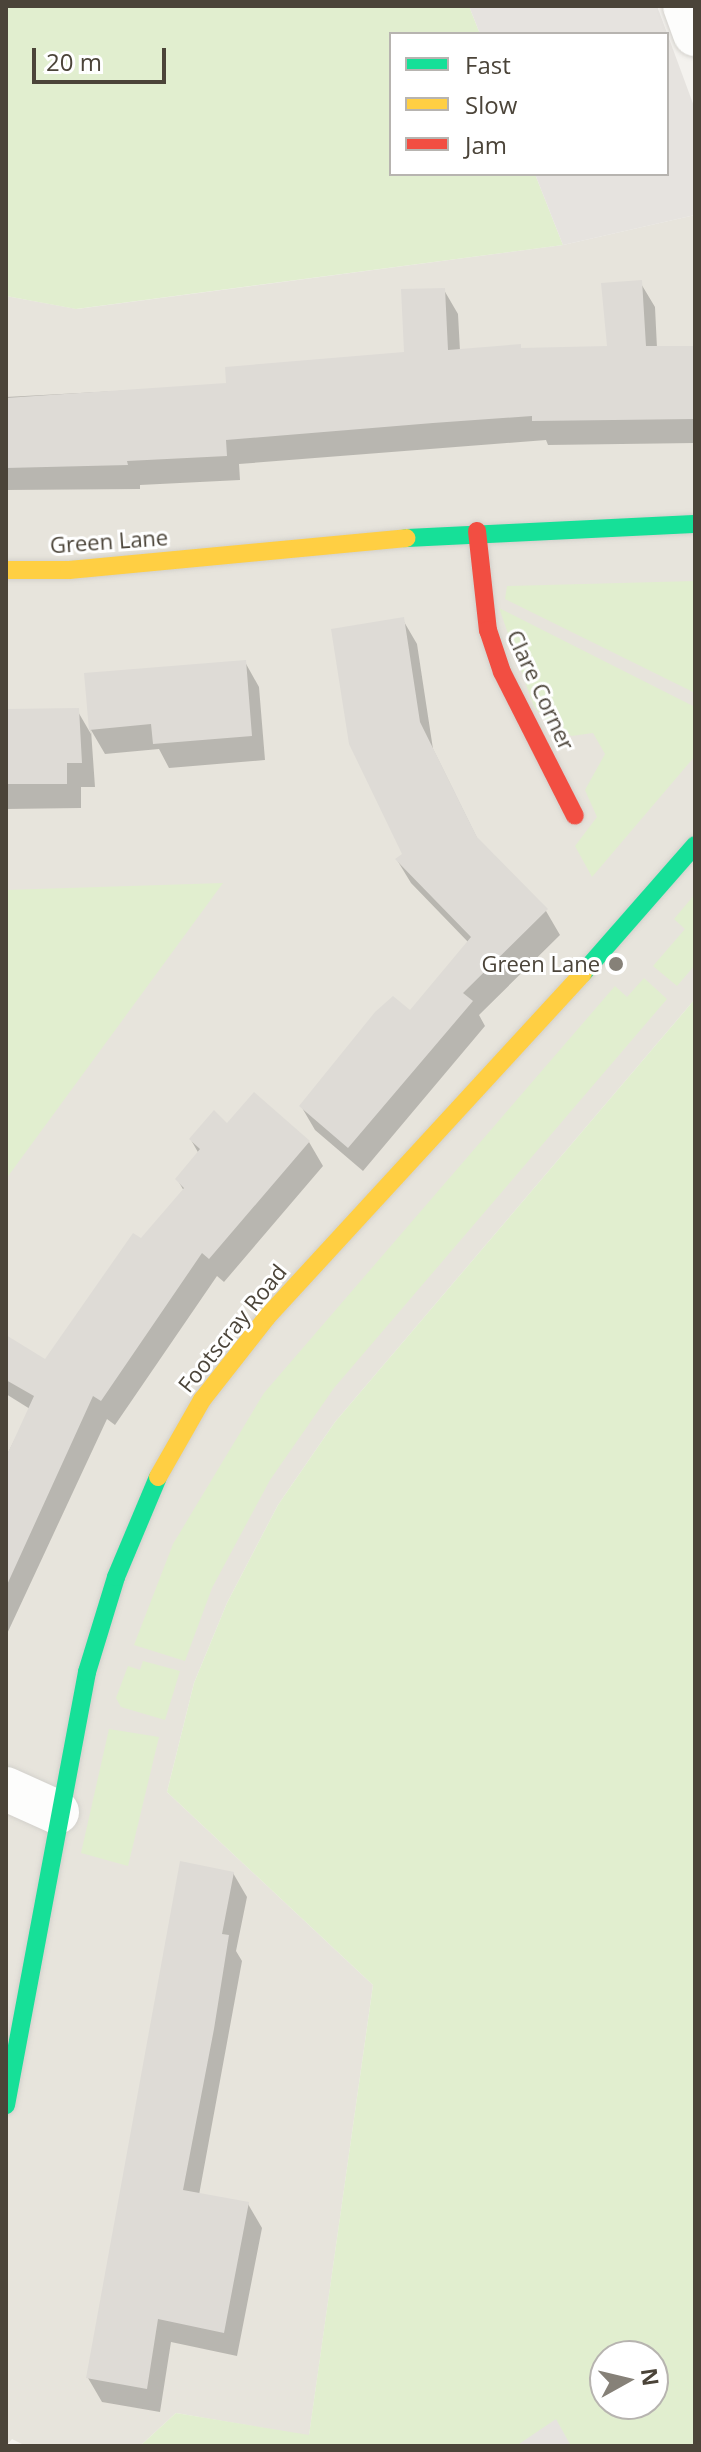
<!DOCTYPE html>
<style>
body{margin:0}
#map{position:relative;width:701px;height:2452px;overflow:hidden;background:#f4f2ee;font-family:"Open Sans",sans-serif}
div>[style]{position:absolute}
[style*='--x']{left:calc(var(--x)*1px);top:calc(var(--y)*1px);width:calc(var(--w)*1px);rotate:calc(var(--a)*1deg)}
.residential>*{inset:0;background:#e7e4dc}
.green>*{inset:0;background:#e1eecf}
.parking>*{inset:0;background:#e6e3df}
.shadow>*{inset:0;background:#0003}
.building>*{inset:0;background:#dedbd6}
.roads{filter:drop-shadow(0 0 2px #d2d0cb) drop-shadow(0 0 2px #d2d0cb)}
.street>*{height:44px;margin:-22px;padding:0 22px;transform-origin:22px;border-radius:22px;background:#fdfdfc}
.fast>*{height:18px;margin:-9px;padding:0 9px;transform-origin:9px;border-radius:9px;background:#16e098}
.slow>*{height:18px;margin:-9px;padding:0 9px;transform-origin:9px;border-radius:9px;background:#ffcf43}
.jam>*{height:18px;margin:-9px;padding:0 9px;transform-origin:9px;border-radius:9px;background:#f24e42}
.dots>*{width:22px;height:22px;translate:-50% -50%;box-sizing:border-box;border:4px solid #fff;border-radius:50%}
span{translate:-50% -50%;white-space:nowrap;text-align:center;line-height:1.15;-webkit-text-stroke:6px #fff;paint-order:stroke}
.street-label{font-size:22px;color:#4b4439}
.poi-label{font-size:22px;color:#4b4439}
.right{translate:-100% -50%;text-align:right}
.frame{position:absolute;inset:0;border:8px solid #4b4439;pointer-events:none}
.legend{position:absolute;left:389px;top:32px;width:280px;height:144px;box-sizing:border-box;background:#fff;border:2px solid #b7b4b0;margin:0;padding:10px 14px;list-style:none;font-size:24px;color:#4b4439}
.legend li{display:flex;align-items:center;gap:16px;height:40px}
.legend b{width:40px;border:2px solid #b7b4b0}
.north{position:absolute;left:589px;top:2340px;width:80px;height:80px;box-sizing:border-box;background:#fff;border:2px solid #b7b4b0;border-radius:50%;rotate:82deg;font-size:22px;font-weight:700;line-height:32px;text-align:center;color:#4b4439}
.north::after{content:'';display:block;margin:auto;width:28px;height:36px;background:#868178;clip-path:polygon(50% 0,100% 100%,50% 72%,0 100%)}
.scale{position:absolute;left:32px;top:48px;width:134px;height:36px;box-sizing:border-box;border:4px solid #4b4439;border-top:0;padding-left:10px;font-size:24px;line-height:28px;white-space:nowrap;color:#4b4439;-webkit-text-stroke:6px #fff;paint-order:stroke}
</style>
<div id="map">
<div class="residential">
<i style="clip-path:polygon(695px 215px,695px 999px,335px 1422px,278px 1505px,227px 1603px,194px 1683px,167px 1792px,373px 1985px,309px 2436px,176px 2413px,140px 2446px,26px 2446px,12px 2439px,6px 2446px,6px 296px,77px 309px,563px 245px)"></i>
</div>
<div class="green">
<i style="clip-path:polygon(6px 6px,469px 6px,480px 34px,391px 34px,391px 174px,535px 174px,563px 245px,76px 309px,6px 296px)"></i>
<i style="clip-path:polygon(695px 581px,695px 693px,505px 599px,507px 586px)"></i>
<i style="clip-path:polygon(499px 608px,695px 707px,695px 756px,592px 877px,575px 846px,597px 817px,585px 790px,605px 754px,593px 733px,572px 736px,553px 728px,534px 707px)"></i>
<i style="clip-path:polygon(223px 883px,6px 1179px,6px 890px)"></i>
<i style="clip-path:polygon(695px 894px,695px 965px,677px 986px,653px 966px,685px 929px,674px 919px)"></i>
<i style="clip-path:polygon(644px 978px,667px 999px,334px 1388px,270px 1480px,212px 1588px,185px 1661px,134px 1645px,173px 1544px,264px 1393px,615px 986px,627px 997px)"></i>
<i style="clip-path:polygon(evenodd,695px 999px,695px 2446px,140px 2446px,176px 2413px,309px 2435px,373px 1985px,167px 1792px,194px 1683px,227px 1603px,278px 1505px,335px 1422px,695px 999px,605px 2356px,653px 2356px,653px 2404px,605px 2404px,605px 2356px)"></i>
<i style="clip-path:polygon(143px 1661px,180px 1671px,165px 1720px,121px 1707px,116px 1698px,128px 1666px,140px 1670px)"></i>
<i style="clip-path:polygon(109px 1729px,159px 1737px,128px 1866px,81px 1853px)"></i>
</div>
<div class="parking">
<i style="clip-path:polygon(469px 6px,657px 6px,695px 109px,695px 215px,563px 245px,535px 174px,667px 174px,667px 34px,480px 34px)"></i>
<i style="clip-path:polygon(556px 2419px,571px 2446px,516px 2446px)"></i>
</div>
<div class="shadow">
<i style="clip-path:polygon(640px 282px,655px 307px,657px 348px,695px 348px,695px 443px,548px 445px,546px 440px,239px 464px,240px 480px,140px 485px,140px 489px,6px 490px,6px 397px,228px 385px,406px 354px,444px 290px,458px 314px,460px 351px,609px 348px)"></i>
<i style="clip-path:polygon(403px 620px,417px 644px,433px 749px,479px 842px,546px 911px,560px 935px,479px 1015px,485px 1026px,363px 1171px,315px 1130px,301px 1106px,410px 1013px,469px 943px,411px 883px,397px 860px,405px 854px)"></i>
<i style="clip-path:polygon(245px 662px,259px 687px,265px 760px,169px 768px,159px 749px,105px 754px,91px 730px,95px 787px,81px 787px,81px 808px,6px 809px,6px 710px,77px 710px,91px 734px,86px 675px)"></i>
<i style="clip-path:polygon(228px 1125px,309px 1142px,323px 1166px,224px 1282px,217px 1276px,115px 1425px,107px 1419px,6px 1636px,6px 1457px,30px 1409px,6px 1394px,6px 1341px,45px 1361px,184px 1191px,177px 1179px,199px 1154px,191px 1140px)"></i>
<i style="clip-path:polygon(233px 1873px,247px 1897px,236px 1951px,242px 1961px,199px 2195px,248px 2204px,262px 2228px,237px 2356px,171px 2342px,160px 2412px,102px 2402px,88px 2378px)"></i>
</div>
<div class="building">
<i style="clip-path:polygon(642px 280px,646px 346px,695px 346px,695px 419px,532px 421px,532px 416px,433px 423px,226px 440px,227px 456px,127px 461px,128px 465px,6px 468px,6px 398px,226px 383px,225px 367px,404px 352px,401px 289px,445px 288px,448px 350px,521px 344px,521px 348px,607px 346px,601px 283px)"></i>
<i style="clip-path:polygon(404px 617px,420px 722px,477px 837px,548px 909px,463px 993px,473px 1001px,348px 1148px,299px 1106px,375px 1012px,393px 996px,410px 1010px,471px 937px,395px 859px,402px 854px,349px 744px,331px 629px)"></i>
<i style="clip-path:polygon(246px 660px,252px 736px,153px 744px,151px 724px,89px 730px,84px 673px)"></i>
<i style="clip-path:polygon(79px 708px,82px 763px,67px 763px,67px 784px,6px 784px,6px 709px)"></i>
<i style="clip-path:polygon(254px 1092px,310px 1141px,209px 1259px,202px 1253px,101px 1401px,93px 1396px,6px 1587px,6px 1457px,34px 1396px,6px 1380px,6px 1335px,45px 1359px,133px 1233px,141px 1238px,184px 1188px,175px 1179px,200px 1149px,189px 1139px,214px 1110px,227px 1123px)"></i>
<i style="clip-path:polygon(180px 1861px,234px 1872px,222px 1934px,229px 1935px,214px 2029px,183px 2190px,249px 2202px,224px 2333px,158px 2319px,147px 2389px,86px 2378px)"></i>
</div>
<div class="roads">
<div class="street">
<i style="--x:685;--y:6;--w:30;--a:70"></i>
<i style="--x:6;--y:1789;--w:56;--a:24.3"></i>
</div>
<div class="fast">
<i style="--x:406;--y:538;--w:289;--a:-2.8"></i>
<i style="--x:583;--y:973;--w:170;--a:-48.8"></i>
<i style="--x:6;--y:2105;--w:441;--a:-79.4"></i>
<i style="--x:87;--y:1672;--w:99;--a:-73"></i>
<i style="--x:116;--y:1577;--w:108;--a:-67.2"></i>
</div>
<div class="slow">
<i style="--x:6;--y:570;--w:63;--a:0"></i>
<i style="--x:69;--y:570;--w:339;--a:-5.4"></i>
<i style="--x:158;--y:1477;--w:89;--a:-60.3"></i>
<i style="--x:202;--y:1400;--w:105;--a:-51.9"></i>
<i style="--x:267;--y:1317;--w:467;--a:-47.4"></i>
</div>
<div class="jam">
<i style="--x:477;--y:531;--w:100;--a:83.7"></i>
<i style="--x:488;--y:630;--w:44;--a:71.6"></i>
<i style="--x:502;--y:672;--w:161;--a:63.1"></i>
</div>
</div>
<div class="dots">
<i style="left:616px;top:964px;background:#868178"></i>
</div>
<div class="street-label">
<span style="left:109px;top:541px;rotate:-4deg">Green Lane</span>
<span style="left:541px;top:690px;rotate:65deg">Clare Corner</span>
<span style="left:232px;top:1328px;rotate:-51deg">Footscray Road</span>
</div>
<div class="poi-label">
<span class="right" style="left:600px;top:964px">Green Lane</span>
</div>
<div class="frame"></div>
<ul class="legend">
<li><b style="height:10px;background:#16e098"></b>Fast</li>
<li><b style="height:10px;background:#ffcf43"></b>Slow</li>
<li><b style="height:10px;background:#f24e42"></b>Jam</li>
</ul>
<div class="north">N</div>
<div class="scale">20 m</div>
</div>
